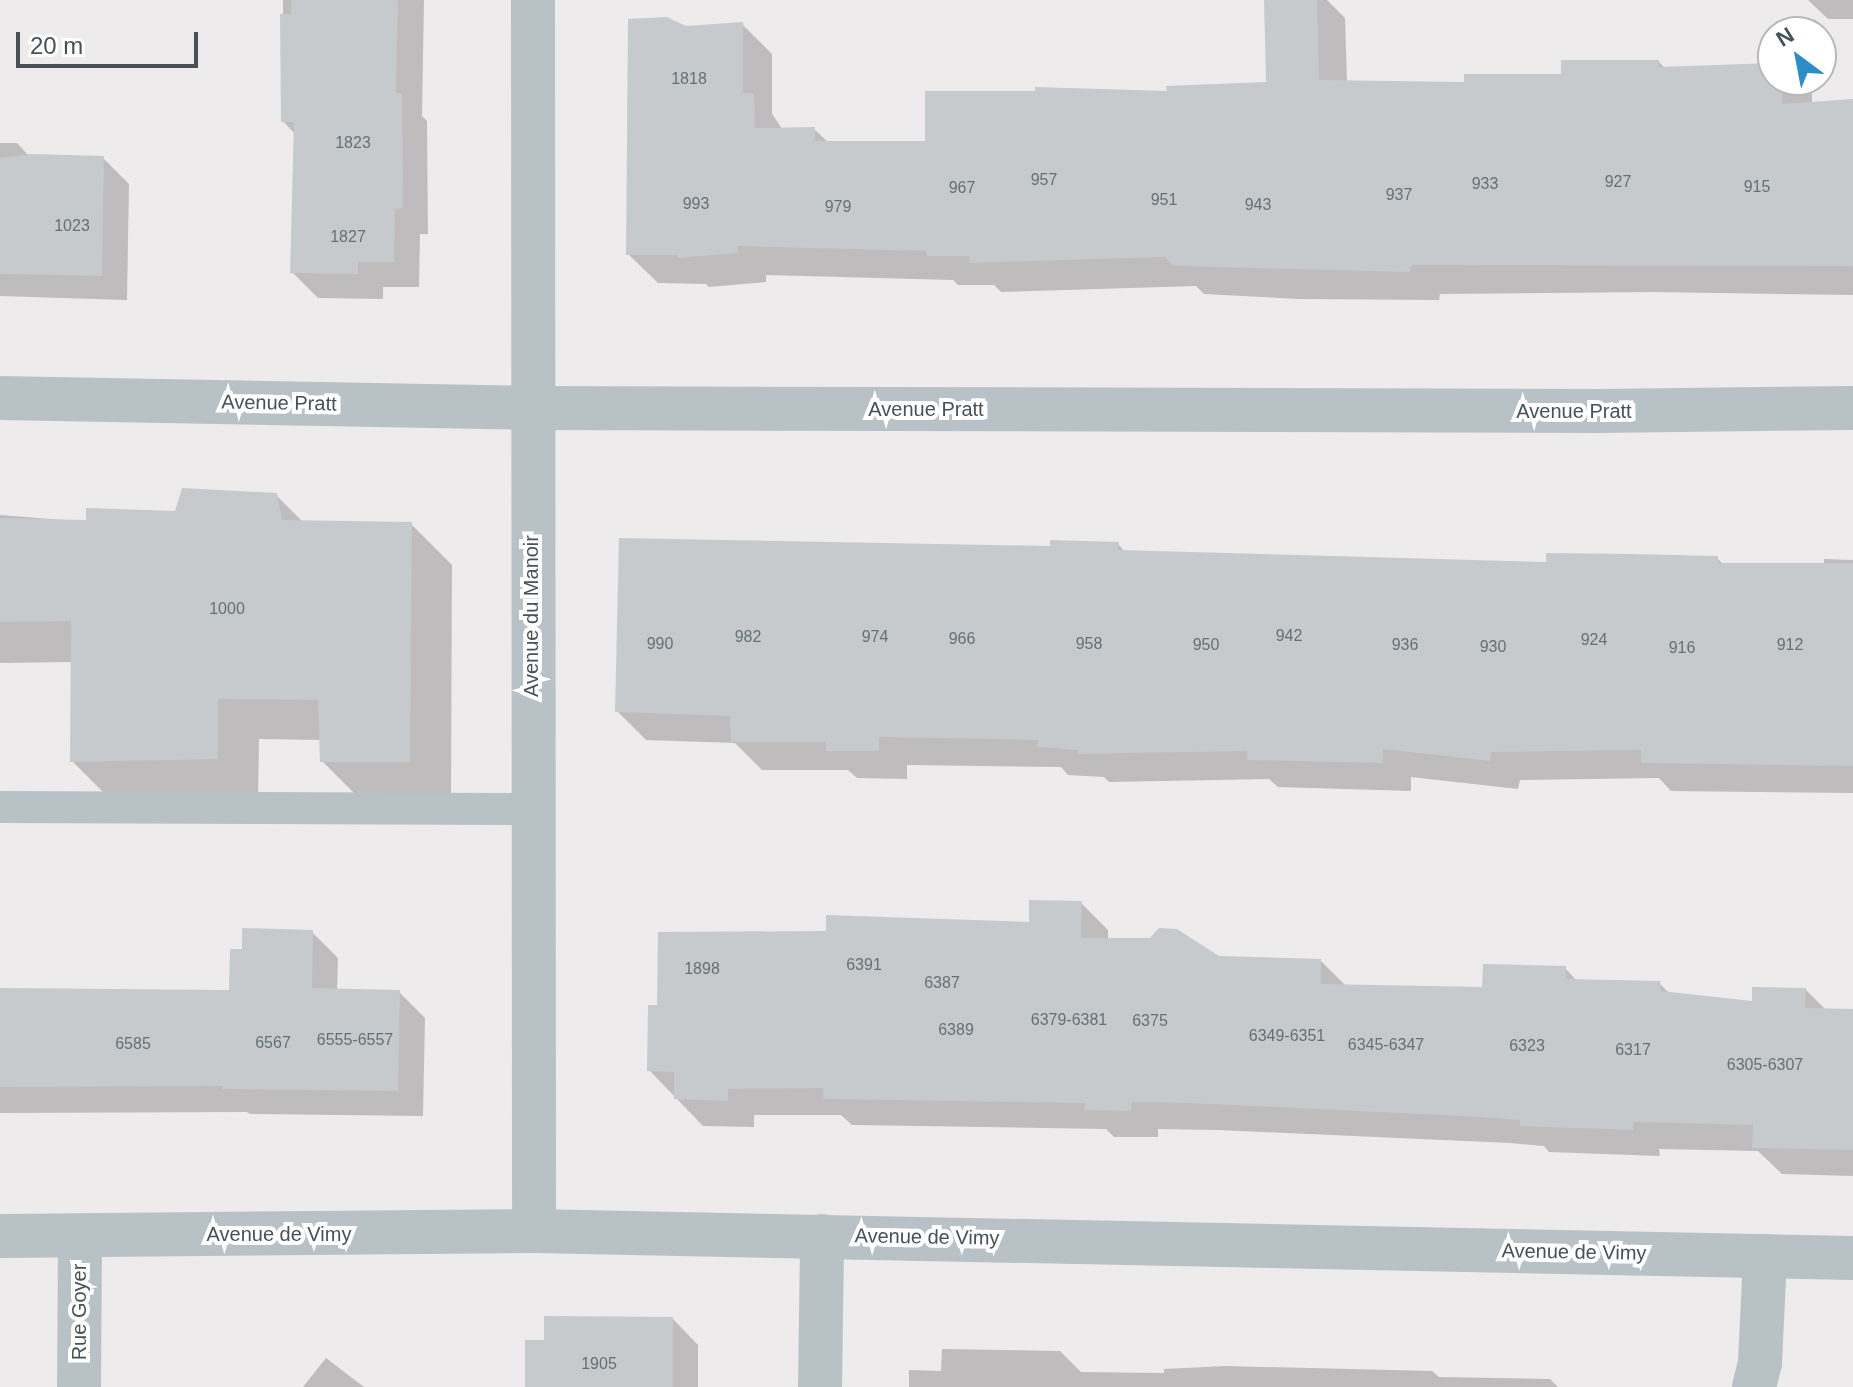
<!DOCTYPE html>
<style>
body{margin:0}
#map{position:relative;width:1853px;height:1387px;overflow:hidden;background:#eeebec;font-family:Helvetica,sans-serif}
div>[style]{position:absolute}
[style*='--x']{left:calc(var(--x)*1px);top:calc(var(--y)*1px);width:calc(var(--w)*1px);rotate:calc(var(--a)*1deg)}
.shadow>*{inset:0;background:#0003}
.building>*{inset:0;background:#c6cacd}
.service>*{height:32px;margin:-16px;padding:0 16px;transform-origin:16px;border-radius:16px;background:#b8c2c6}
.minor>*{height:44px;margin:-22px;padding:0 22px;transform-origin:22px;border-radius:22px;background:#b8c2c6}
span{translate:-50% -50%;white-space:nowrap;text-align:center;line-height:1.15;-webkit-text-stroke:8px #fff;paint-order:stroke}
.number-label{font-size:16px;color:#667074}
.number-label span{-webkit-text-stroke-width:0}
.street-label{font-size:20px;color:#465256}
.north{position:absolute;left:1757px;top:16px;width:80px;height:80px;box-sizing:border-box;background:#fff;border:2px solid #b5babb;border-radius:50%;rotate:328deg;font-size:22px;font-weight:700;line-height:32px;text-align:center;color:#465256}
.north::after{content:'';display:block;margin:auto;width:28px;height:36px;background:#2c8dc8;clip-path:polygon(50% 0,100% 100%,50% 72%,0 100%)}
.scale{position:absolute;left:16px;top:32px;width:182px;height:36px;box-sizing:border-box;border:4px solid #465256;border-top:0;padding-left:10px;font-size:24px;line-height:28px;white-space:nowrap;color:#465256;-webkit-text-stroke:6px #fff;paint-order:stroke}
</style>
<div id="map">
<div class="shadow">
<i style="clip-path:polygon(283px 0,424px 0,422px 116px,427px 121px,428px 234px,420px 234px,419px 287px,383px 287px,383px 299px,318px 298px,292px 272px,295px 134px,283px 121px)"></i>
<i style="clip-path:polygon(1266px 0,1327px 0,1345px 18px,1347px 82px,1466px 84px,1563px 76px,1659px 62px,1666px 69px,1773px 65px,1773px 80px,1798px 80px,1812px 94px,1812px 104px,1853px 101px,1853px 295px,1652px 292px,1440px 294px,1439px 300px,1298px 299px,1204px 294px,1196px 286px,1001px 292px,994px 285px,958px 285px,953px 280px,766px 275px,766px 282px,709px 287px,706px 284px,658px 283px,628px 254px,685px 28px,742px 24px,772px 54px,772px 114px,783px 130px,814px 129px,829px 143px,927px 143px,1169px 93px,1268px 84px)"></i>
<i style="clip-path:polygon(1808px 0,1853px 0,1853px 19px,1828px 19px)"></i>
<i style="clip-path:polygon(0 143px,17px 143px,31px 158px,103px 158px,129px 184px,127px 300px,0 296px)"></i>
<i style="clip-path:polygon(276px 495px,303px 522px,411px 524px,452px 565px,451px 802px,363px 802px,322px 761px,321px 740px,259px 739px,258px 799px,113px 802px,72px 761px,72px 662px,0 663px,0 515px,88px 522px,176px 513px)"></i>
<i style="clip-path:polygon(1118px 544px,1126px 553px,1548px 564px,1717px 558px,1724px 565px,1824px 565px,1824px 559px,1853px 560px,1853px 793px,1671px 791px,1659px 778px,1520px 780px,1518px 789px,1411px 777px,1411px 791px,1278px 787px,1269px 779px,1109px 782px,1104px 777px,1068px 775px,1061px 767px,907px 765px,907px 779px,857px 778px,848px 770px,762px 770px,735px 743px,646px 740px,617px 711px,1052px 548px)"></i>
<i style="clip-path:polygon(1081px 903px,1108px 930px,1108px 940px,1218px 958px,1321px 961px,1347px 987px,1484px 989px,1565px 968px,1577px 981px,1659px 983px,1670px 994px,1753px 1003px,1805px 989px,1827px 1011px,1853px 1011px,1853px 1176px,1782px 1174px,1758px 1151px,1659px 1149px,1660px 1156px,1549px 1152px,1544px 1146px,1510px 1143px,1218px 1130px,1158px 1129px,1158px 1137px,1114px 1137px,1106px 1129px,852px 1125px,841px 1115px,754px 1115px,754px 1127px,703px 1126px,649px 1070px,659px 1007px,828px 933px,1031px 924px)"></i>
<i style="clip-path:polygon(312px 932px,338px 958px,337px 990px,399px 992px,425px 1018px,423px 1116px,250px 1114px,247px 1112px,0 1113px,0 989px,231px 992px,244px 951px)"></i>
<i style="clip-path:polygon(673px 1319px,698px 1345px,698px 1387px,527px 1387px,546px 1342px)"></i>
<i style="clip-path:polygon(942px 1349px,1060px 1351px,1081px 1372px,1164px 1373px,1164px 1369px,1225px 1366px,1432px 1371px,1439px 1377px,1550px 1379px,1558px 1387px,909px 1387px,909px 1370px,941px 1371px)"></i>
<i style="clip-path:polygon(326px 1358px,364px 1387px,303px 1387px)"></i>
</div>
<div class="building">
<i style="clip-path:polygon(291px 0,398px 0,396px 93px,402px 93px,403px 208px,395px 209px,394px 262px,358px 262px,358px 274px,290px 273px,294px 122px,281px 122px,280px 14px,291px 14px)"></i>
<i style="clip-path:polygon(1264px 0,1317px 0,1319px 80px,1464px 82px,1464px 74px,1561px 74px,1561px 60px,1659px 60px,1659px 67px,1773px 63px,1773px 80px,1783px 80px,1782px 104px,1853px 99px,1853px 266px,1411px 265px,1410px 272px,1210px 267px,1172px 265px,1165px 257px,969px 263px,969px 256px,927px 256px,926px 251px,738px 246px,738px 253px,677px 258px,677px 255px,626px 255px,628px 19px,667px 17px,686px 26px,743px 22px,743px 93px,754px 93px,755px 128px,815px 127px,815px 141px,925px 141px,925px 91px,1035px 91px,1035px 87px,1167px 91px,1166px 86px,1266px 82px)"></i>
<i style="clip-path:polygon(30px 154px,104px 156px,102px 276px,0 274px,0 158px)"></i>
<i style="clip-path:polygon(182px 488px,277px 493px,282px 520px,412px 522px,410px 762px,320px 762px,318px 700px,218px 699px,218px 759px,70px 762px,71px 621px,0 622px,0 518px,86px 520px,86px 508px,175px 511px)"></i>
<i style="clip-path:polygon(619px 538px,1050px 546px,1050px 540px,1119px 542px,1118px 550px,1546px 562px,1546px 553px,1631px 554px,1718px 556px,1718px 563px,1853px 563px,1853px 766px,1641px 763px,1641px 750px,1491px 752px,1490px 761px,1383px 749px,1383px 763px,1247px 760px,1247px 751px,1078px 754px,1078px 750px,1037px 747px,1038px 740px,879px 737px,879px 751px,826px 751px,826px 742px,731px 742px,730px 716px,615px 712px)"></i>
<i style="clip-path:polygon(1029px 900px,1082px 901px,1081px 938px,1150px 938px,1159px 928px,1177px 929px,1219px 956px,1321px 959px,1321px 984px,1482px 987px,1483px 964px,1566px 966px,1566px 979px,1660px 981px,1661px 991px,1752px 1001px,1752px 987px,1806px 988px,1805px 1008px,1853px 1009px,1853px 1150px,1752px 1148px,1753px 1125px,1633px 1122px,1633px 1130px,1520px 1126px,1520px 1120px,1481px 1117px,1190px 1103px,1132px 1102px,1131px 1111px,1084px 1110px,1085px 1103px,823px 1099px,823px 1088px,728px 1089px,728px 1101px,674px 1099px,674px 1072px,647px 1071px,648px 1005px,657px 1005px,658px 932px,826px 931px,826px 915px,1029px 922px)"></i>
<i style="clip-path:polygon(242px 928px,313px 930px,312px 988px,400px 990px,398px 1091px,222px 1089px,222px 1086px,0 1087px,0 988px,229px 990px,230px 949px,242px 949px)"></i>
<i style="clip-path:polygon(544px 1316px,673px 1317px,673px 1387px,525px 1387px,525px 1340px,544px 1340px)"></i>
</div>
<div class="service">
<i style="--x:0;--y:807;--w:532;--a:0.22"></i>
</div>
<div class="minor">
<i style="--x:533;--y:0;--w:1231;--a:89.95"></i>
<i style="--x:0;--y:398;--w:531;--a:1.08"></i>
<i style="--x:531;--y:408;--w:1067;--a:0.16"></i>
<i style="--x:1598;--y:411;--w:255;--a:-0.7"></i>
<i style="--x:0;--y:1236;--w:534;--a:-0.54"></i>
<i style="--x:534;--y:1231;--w:1319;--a:1.17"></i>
<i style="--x:79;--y:1387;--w:151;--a:-89.6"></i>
<i style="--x:820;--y:1387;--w:151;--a:-89.2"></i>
<i style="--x:1754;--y:1387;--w:25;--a:-76"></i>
<i style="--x:1760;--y:1363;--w:107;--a:-87.3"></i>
</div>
<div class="number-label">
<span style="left:689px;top:79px">1818</span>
<span style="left:353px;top:143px">1823</span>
<span style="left:1044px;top:180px">957</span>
<span style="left:1618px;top:182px">927</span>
<span style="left:1485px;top:184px">933</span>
<span style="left:1757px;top:187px">915</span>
<span style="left:962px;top:188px">967</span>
<span style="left:1399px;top:195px">937</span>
<span style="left:1164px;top:200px">951</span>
<span style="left:696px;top:204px">993</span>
<span style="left:1258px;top:205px">943</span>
<span style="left:838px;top:207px">979</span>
<span style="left:72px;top:226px">1023</span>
<span style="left:348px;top:237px">1827</span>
<span style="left:227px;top:609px">1000</span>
<span style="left:1289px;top:636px">942</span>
<span style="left:748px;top:637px">982</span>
<span style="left:875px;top:637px">974</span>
<span style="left:962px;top:639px">966</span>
<span style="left:1594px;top:640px">924</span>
<span style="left:660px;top:644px">990</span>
<span style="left:1089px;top:644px">958</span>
<span style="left:1206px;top:645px">950</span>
<span style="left:1405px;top:645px">936</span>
<span style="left:1790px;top:645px">912</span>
<span style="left:1493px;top:647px">930</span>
<span style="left:1682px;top:648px">916</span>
<span style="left:864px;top:965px">6391</span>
<span style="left:702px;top:969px">1898</span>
<span style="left:942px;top:983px">6387</span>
<span style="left:1069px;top:1020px">6379-6381</span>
<span style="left:1150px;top:1021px">6375</span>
<span style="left:956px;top:1030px">6389</span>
<span style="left:1287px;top:1036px">6349-6351</span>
<span style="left:355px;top:1040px">6555-6557</span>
<span style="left:273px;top:1043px">6567</span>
<span style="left:133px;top:1044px">6585</span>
<span style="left:1386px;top:1045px">6345-6347</span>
<span style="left:1527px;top:1046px">6323</span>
<span style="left:1633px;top:1050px">6317</span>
<span style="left:1765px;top:1065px">6305-6307</span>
<span style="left:599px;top:1364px">1905</span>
</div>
<div class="street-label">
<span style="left:279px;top:403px;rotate:1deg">Avenue Pratt</span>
<span style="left:926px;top:409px">Avenue Pratt</span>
<span style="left:1574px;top:411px">Avenue Pratt</span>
<span style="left:531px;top:616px;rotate:-90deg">Avenue du Manoir</span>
<span style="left:279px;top:1234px">Avenue de Vimy</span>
<span style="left:927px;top:1237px;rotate:1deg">Avenue de Vimy</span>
<span style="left:1574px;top:1252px;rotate:1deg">Avenue de Vimy</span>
<span style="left:79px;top:1312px;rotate:-90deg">Rue Goyer</span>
</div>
<div class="north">N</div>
<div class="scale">20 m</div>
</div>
